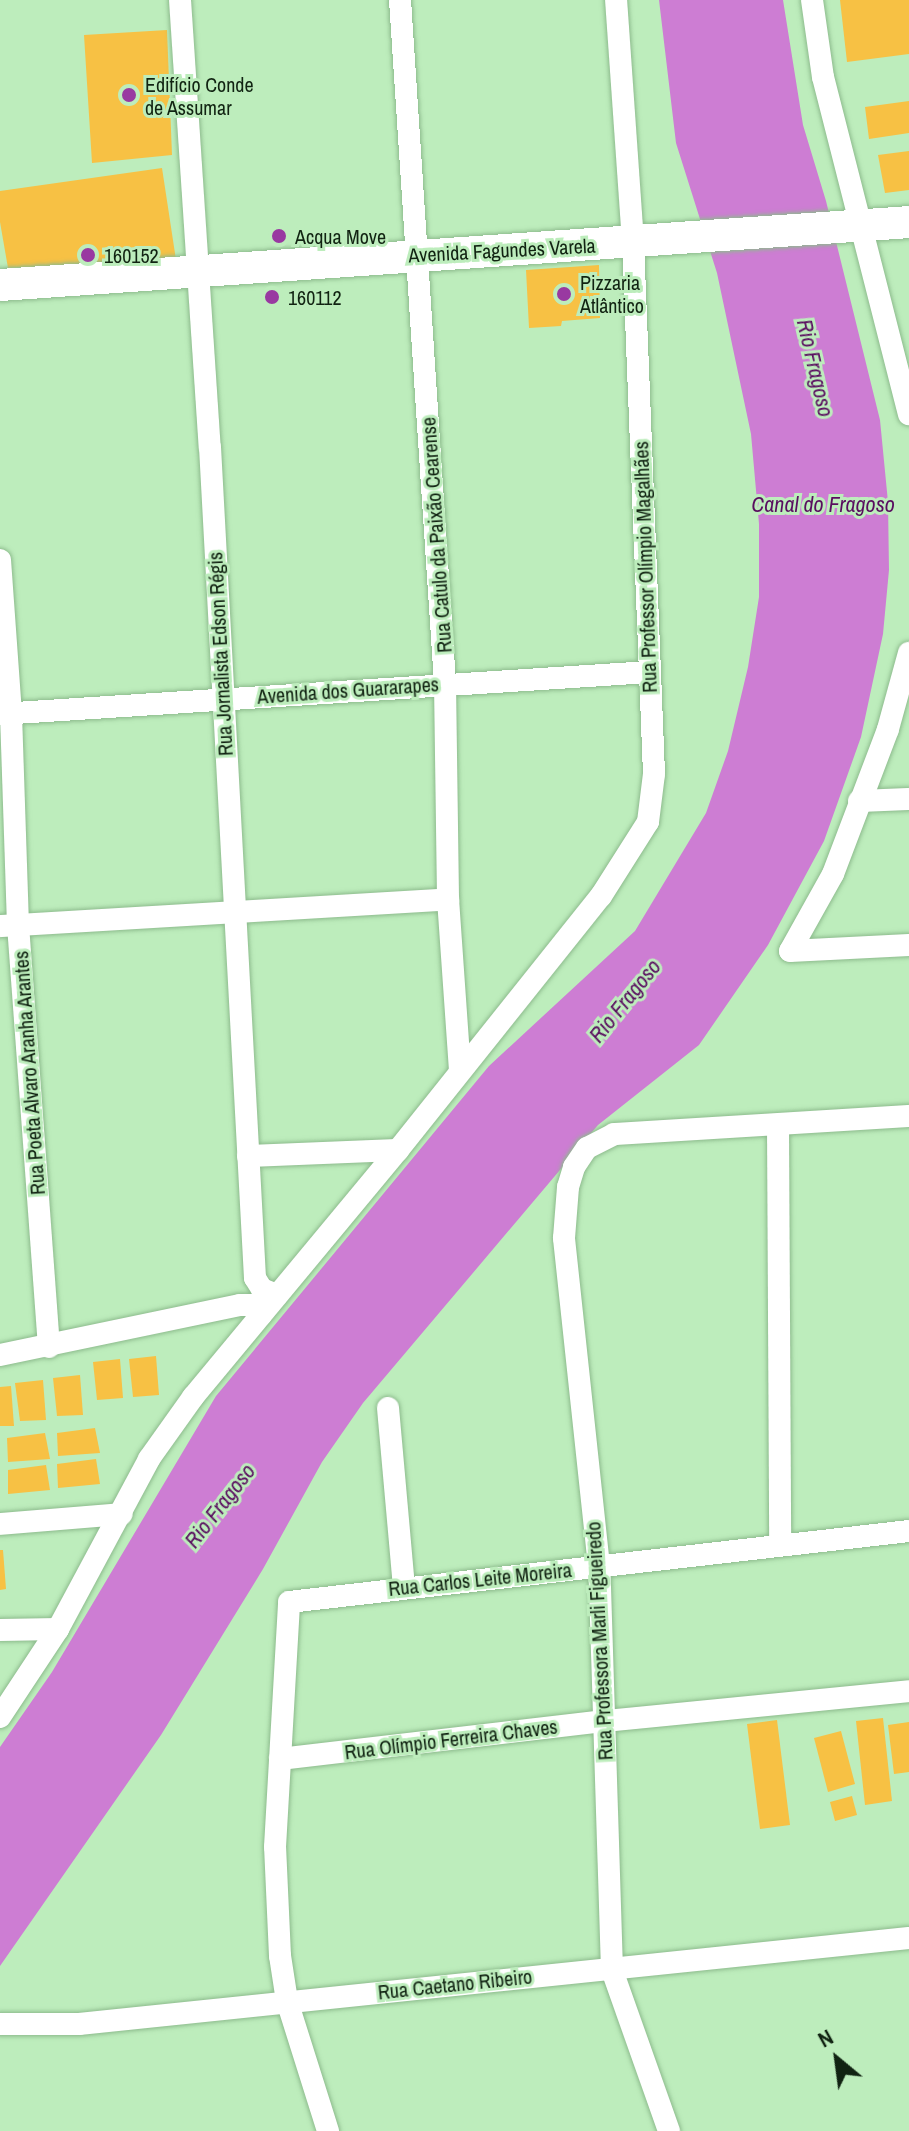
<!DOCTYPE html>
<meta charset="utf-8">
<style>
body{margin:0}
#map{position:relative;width:909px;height:2131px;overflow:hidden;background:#bdedbc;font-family:"Archivo Narrow",sans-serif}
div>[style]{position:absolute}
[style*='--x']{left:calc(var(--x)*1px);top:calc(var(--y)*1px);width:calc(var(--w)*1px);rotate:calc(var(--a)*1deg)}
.water>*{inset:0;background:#cd7dd3}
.building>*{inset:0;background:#f7c144}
.roads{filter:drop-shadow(0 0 2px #8dbb8d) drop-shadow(0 0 2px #8dbb8d)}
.street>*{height:22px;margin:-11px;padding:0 11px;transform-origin:11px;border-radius:11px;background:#fff}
.secondary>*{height:32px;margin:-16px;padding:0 16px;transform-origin:16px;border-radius:16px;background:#fff}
.dots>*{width:22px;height:22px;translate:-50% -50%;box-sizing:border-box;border:4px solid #bdedbc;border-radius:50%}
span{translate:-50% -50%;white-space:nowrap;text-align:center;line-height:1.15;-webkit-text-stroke:6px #bdedbc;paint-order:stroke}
.poi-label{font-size:20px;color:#112312}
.left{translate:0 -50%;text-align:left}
.street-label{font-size:20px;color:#112312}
.water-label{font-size:22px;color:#590d5f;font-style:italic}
.north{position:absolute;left:797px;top:2019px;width:80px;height:80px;-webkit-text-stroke:6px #bdedbc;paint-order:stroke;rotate:331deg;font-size:22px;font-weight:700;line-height:32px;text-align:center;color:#112312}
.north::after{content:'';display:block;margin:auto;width:28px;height:36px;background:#112312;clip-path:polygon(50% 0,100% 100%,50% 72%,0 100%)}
</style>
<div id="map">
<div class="water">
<i style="clip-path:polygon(659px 0,783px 0,803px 125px,826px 201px,880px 420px,888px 502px,889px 570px,883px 634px,861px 737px,824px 841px,768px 945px,699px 1045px,598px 1125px,363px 1403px,322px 1462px,263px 1569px,161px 1735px,0 1966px,0 1747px,52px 1672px,216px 1396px,489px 1066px,635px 931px,706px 813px,728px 751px,748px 667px,759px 597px,759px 524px,751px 434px,717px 273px,676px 143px)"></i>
</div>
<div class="building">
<i style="clip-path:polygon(840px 0,909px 0,909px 54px,847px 62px)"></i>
<i style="clip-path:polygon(167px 30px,172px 155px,92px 163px,84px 35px)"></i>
<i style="clip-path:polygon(909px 101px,909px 133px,869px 139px,865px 107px)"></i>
<i style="clip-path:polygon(909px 151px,909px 190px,885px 193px,878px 155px)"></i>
<i style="clip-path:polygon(162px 168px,176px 260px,8px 268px,0 222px,0 191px)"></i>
<i style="clip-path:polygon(599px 265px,600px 318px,562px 321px,561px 326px,529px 328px,526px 270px)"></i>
<i style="clip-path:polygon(156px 1356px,159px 1395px,133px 1397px,129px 1359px)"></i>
<i style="clip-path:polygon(120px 1359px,123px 1398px,97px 1400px,93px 1362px)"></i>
<i style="clip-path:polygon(80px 1375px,83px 1415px,57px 1416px,53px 1378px)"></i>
<i style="clip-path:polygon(43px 1380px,46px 1420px,20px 1421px,15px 1383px)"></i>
<i style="clip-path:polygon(11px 1386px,14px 1426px,0 1426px,0 1387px)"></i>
<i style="clip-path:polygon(95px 1428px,100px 1453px,58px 1456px,57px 1433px)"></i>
<i style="clip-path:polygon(45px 1433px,50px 1459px,8px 1462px,7px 1438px)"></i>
<i style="clip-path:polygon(96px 1459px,100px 1484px,58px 1488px,57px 1464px)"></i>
<i style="clip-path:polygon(46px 1465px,50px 1490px,8px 1494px,8px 1470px)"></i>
<i style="clip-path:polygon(0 1550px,3px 1550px,6px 1589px,0 1590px)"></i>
<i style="clip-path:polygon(883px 1718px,892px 1801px,865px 1805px,856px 1721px)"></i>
<i style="clip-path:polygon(777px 1720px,790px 1825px,760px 1829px,747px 1724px)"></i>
<i style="clip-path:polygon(909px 1722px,909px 1772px,894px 1774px,888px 1725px)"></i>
<i style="clip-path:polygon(841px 1731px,855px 1784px,828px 1792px,814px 1738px)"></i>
<i style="clip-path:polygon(852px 1796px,857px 1815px,835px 1821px,830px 1802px)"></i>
</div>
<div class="roads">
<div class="street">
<i style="--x:180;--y:0;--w:448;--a:86.2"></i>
<i style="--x:210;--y:447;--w:832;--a:86.9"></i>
<i style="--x:255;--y:1278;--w:13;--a:58"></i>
<i style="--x:262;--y:1289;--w:16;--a:22"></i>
<i style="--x:400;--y:0;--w:684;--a:86.23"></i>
<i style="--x:445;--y:683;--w:216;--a:89.2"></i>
<i style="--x:448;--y:899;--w:171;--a:86"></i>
<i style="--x:812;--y:0;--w:78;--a:81.9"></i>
<i style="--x:823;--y:77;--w:348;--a:75.7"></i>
<i style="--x:0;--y:560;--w:154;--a:85.9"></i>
<i style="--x:11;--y:714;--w:211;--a:88.1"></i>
<i style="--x:18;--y:925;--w:423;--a:85.8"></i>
<i style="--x:0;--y:714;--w:650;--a:-3.7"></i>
<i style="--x:859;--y:801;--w:50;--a:-2.3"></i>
<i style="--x:0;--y:926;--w:449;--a:-3.4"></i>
<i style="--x:790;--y:951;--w:88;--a:-60.8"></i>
<i style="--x:833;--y:874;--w:155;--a:-69.2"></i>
<i style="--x:888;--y:729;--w:79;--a:-74.6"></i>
<i style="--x:790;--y:951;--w:119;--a:-2.9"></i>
<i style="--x:778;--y:1125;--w:418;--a:89.7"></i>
<i style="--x:248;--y:1156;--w:150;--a:-2.3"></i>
<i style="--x:0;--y:1355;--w:245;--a:-11.8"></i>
<i style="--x:240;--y:1305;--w:11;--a:0"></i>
<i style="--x:251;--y:1305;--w:14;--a:45"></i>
<i style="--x:388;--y:1408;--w:180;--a:84.9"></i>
<i style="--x:0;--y:1524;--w:122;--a:-4.7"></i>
<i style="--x:0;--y:1630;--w:58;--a:-1"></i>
<i style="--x:0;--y:1717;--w:105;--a:-56.6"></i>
<i style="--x:58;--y:1629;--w:193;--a:-61.8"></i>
<i style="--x:149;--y:1459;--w:76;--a:-54.6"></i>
<i style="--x:193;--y:1397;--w:321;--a:-50.3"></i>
<i style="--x:398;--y:1150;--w:325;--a:-51.4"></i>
<i style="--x:601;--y:896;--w:88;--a:-57.6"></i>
<i style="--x:648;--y:822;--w:48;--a:-82.9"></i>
<i style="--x:654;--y:774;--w:532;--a:-92.26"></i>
<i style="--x:633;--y:242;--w:243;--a:-94"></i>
<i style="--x:280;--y:1759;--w:327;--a:-6.7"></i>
<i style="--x:605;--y:1721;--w:305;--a:-5.6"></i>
<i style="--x:0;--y:2024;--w:79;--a:0"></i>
<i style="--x:79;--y:2024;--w:834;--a:-5.92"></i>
<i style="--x:328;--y:2131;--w:136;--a:-107.5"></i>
<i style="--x:287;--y:2001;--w:46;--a:-98.8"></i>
<i style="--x:280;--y:1956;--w:109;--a:-92.6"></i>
<i style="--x:275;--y:1847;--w:245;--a:-86.7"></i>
<i style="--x:289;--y:1602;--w:624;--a:-6.53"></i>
<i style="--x:669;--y:2131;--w:171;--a:-109.5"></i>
<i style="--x:612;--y:1970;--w:404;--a:-91.8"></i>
<i style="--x:599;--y:1566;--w:330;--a:-96.1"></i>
<i style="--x:564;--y:1238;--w:51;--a:-85.5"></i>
<i style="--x:568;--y:1187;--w:21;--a:-73"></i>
<i style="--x:574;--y:1167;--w:23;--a:-56"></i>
<i style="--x:587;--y:1148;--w:30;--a:-27"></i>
<i style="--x:614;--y:1134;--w:296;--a:-3.5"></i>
</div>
<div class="secondary">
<i style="--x:0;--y:285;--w:911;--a:-3.96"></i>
</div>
</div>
<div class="dots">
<i style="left:129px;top:95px;background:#9939a1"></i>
<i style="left:279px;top:236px;background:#9939a1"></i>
<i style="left:88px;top:255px;background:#9939a1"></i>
<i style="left:564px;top:294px;background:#9939a1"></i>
<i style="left:272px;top:297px;background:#9939a1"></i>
</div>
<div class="poi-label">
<span class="left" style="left:145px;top:96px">Edifício Conde<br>de Assumar</span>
<span class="left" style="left:295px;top:236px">Acqua Move</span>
<span class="left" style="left:104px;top:255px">160152</span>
<span class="left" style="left:580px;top:294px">Pizzaria<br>Atlântico</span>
<span class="left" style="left:288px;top:297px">160112</span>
</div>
<div class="street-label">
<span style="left:502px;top:250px;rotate:-3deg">Avenida Fagundes Varela</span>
<span style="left:436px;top:535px;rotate:-94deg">Rua Catulo da Paixão Cearense</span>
<span style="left:645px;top:567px;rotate:-92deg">Rua Professor Olímpio Magalhães</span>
<span style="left:220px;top:654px;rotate:-93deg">Rua Jornalista Edson Régis</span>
<span style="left:348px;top:690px;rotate:-4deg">Avenida dos Guararapes</span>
<span style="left:29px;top:1073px;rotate:-94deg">Rua Poeta Alvaro Aranha Arantes</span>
<span style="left:480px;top:1579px;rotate:-6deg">Rua Carlos Leite Moreira</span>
<span style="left:599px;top:1641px;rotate:-93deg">Rua Professora Marli Figueiredo</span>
<span style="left:451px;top:1739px;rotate:-7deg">Rua Olímpio Ferreira Chaves</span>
<span style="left:455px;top:1984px;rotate:-6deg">Rua Caetano Ribeiro</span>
</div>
<div class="water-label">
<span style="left:815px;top:368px;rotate:77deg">Rio Fragoso</span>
<span style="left:823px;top:505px">Canal do Fragoso</span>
<span style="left:625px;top:1001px;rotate:-51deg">Rio Fragoso</span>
<span style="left:220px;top:1506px;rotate:-52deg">Rio Fragoso</span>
</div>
<div class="north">N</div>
</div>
